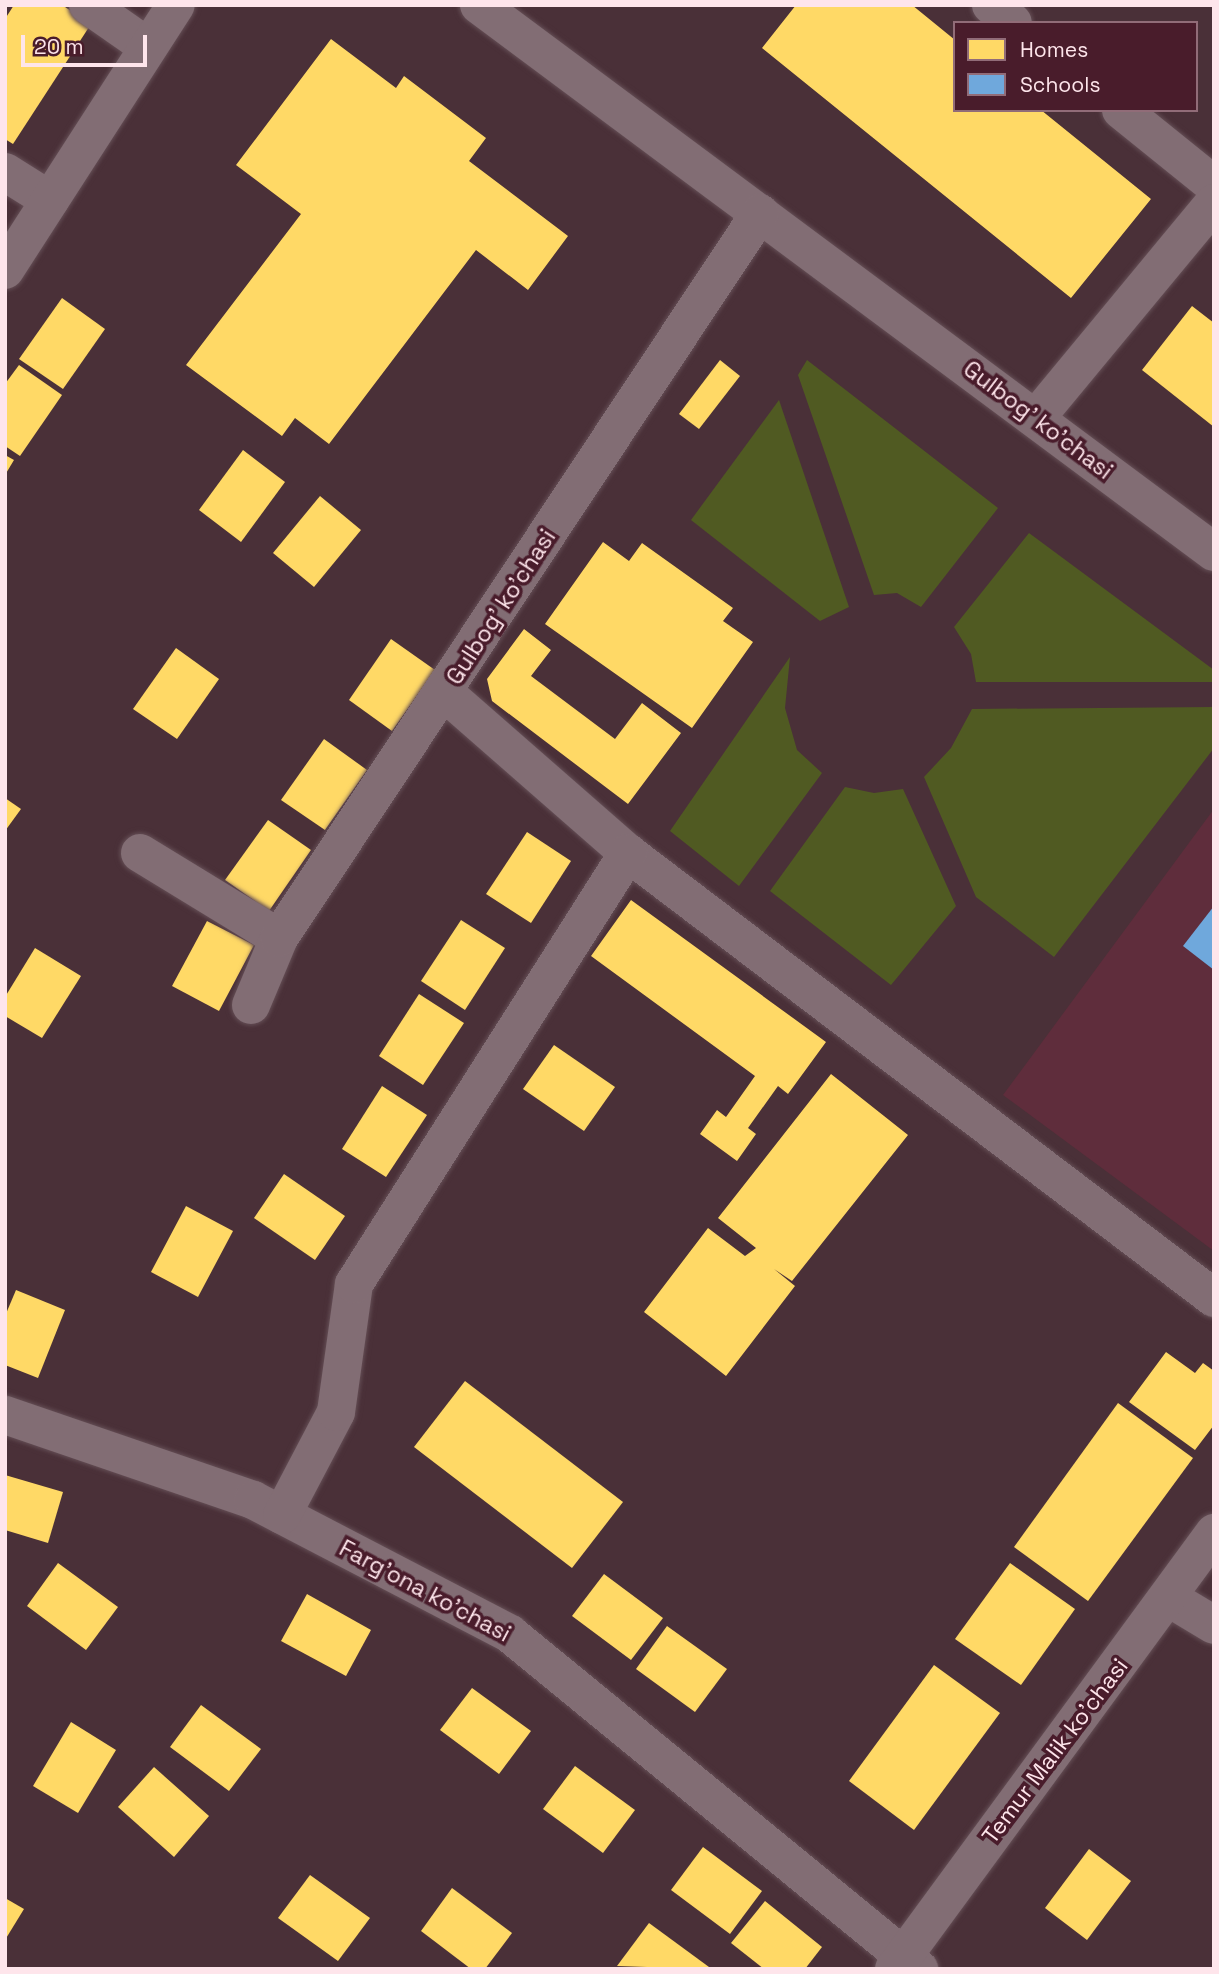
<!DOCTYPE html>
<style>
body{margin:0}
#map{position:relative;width:1219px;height:1974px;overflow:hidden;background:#4a3038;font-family:"Space Grotesk",sans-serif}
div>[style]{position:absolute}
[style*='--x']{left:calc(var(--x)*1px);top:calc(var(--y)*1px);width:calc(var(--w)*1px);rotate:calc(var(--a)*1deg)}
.built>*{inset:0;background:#5f2d3c}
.green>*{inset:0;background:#505a22}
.homes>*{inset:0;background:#ffd966}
.schools>*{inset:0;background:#6fa8dc}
.roads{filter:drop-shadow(0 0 2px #644e55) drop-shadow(0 0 2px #644e55)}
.minor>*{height:38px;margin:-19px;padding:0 19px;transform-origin:19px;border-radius:19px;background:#826d74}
span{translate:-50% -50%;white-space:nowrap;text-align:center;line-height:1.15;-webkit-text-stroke:7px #491c2b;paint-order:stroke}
.street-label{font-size:23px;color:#fee5eb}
.frame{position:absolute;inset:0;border:7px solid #fee5eb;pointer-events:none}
.legend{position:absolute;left:953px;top:21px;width:245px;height:91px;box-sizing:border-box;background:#491c2b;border:2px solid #916c78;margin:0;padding:9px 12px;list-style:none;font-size:21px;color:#fee5eb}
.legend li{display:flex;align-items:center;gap:14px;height:35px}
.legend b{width:35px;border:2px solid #916c78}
.scale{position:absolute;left:21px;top:35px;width:126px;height:32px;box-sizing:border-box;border:4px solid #fee5eb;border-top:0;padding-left:9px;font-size:21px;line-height:24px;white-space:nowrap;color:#fee5eb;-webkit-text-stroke:5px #491c2b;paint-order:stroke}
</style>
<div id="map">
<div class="built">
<i style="clip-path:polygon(1214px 809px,1214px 1251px,1003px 1095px)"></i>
</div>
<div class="green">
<i style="clip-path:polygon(807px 360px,998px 508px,921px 607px,897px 593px,874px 595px,798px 375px)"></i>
<i style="clip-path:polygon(779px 400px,849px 607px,820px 621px,691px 520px)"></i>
<i style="clip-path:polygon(1029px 533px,1214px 670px,1214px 682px,976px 682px,971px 654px,954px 627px)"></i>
<i style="clip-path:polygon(790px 657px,785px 708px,797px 750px,822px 773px,739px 886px,670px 831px)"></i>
<i style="clip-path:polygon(1214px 707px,1214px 748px,1054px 957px,976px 897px,924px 777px,951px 748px,972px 709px)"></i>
<i style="clip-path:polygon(845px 787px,874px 793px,903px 789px,956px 906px,891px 985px,770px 891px)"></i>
</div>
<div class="homes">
<i style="clip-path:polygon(14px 5px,62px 5px,91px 24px,13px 144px,5px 139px,5px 19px)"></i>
<i style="clip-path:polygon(796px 5px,912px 5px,955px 40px,955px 110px,1041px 110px,1151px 199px,1071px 298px,762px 48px)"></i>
<i style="clip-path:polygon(331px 39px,396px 88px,404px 76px,486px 138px,469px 161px,568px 236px,528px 290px,476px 250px,329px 444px,295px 418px,282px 436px,186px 365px,301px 214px,236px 165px)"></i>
<i style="clip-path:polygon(62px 298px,105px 329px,63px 389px,19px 359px)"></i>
<i style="clip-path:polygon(1192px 306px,1214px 323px,1214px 427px,1142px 370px)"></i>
<i style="clip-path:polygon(720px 360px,740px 376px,699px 429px,679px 414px)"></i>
<i style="clip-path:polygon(19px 365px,62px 395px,20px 456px,5px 446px,5px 384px)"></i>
<i style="clip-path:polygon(243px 450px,285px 482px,241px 542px,199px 510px)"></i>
<i style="clip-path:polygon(5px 455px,14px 460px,5px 475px)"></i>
<i style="clip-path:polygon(320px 496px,361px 530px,314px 587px,273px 553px)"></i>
<i style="clip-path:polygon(603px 542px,629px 561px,642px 543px,733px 608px,723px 621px,753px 642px,692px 728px,545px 624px)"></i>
<i style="clip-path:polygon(524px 629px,551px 650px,531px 676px,615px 739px,642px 703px,681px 733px,628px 804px,492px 701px,487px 679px)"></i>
<i style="clip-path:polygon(391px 639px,435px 670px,392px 731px,349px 700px)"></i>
<i style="clip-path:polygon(176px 648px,219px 679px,177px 739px,133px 709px)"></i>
<i style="clip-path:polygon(324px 739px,367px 770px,325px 830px,281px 800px)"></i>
<i style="clip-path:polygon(5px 798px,21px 809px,5px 831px)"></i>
<i style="clip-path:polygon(268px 820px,311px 850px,269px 911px,225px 880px)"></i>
<i style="clip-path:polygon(527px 832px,571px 861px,531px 923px,486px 894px)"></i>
<i style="clip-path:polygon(631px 900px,826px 1042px,788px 1094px,778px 1086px,748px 1128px,756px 1134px,737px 1161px,700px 1134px,717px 1110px,726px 1117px,755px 1076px,591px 956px)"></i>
<i style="clip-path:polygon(461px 920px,505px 948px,465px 1010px,421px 981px)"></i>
<i style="clip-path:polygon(207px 921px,254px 945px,219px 1011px,172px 986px)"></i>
<i style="clip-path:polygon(35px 948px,81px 976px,42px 1038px,5px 1016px,5px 997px)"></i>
<i style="clip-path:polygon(419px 994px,464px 1023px,423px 1085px,379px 1056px)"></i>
<i style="clip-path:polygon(554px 1045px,615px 1087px,584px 1131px,523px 1089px)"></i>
<i style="clip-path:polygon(831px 1074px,908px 1135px,792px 1281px,774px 1269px,795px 1286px,726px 1376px,644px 1312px,708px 1228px,745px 1256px,756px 1248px,718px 1218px)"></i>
<i style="clip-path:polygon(382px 1086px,427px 1115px,386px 1177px,342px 1149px)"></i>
<i style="clip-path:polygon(284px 1174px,345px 1216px,315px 1260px,254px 1218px)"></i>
<i style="clip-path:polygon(186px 1206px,233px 1231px,198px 1297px,151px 1272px)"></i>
<i style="clip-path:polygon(16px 1290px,65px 1310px,38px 1378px,5px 1365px,5px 1316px)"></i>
<i style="clip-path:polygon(1166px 1352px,1195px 1373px,1203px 1363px,1214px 1371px,1214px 1425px,1195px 1450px,1129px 1402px)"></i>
<i style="clip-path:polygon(465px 1381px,623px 1502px,572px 1568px,414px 1447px)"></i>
<i style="clip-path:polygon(1118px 1403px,1193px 1458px,1088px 1601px,1014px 1547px)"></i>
<i style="clip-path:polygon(5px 1475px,63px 1492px,48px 1543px,5px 1530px)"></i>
<i style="clip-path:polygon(58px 1563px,118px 1607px,86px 1650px,27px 1606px)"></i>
<i style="clip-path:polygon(1010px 1563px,1075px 1609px,1021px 1685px,955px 1639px)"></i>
<i style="clip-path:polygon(604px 1574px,663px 1618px,631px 1660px,572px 1616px)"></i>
<i style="clip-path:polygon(307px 1594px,371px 1630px,346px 1676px,281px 1641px)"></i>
<i style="clip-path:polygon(667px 1626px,727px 1669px,695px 1712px,636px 1669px)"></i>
<i style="clip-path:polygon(934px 1665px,1000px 1713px,914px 1830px,849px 1781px)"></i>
<i style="clip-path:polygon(472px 1688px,531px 1731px,499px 1774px,440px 1730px)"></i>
<i style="clip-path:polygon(201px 1705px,261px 1749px,229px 1791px,170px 1747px)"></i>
<i style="clip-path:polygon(71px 1722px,116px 1750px,78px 1813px,33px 1786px)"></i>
<i style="clip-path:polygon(575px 1766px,635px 1810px,603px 1853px,543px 1809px)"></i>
<i style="clip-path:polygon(154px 1767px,209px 1816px,174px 1857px,118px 1807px)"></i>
<i style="clip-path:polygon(703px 1847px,762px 1891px,730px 1934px,671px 1890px)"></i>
<i style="clip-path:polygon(1089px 1849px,1131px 1881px,1087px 1940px,1045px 1908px)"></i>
<i style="clip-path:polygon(310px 1875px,370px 1918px,338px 1961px,278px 1918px)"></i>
<i style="clip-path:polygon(452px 1888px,512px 1933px,485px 1969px,471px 1969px,421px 1931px)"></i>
<i style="clip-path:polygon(5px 1898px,24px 1909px,5px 1940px)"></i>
<i style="clip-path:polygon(765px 1901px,822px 1947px,805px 1969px,764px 1969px,731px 1943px)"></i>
<i style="clip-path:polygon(649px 1923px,709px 1967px,707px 1969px,617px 1966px)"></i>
</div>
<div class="schools">
<i style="clip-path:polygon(1214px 906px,1214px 970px,1183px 946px)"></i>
</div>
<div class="roads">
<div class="minor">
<i style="--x:88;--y:5;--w:73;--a:35"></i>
<i style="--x:479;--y:5;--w:916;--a:36.66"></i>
<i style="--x:991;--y:5;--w:28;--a:39"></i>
<i style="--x:1121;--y:110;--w:119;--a:38.9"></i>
<i style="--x:5;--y:172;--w:53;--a:31.9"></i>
<i style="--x:5;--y:270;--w:315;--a:-57.2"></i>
<i style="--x:1036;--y:418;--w:279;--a:-50.4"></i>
<i style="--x:445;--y:693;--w:243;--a:41.2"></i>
<i style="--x:628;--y:853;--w:736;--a:37.21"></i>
<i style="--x:140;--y:853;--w:163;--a:31.4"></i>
<i style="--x:251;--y:1005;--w:73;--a:-67.3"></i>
<i style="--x:279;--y:938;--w:870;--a:-56.44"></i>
<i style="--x:5;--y:1415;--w:262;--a:18.9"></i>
<i style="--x:253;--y:1500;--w:290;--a:27.5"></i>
<i style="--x:510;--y:1634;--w:529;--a:39.32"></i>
<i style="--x:282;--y:1515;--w:116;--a:-62.3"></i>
<i style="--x:336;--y:1412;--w:129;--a:-82"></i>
<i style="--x:354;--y:1284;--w:511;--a:-57.55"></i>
<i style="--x:1169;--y:1598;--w:52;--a:31"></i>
<i style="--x:894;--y:1969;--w:541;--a:-53.72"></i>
</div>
</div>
<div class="street-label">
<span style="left:1038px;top:420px;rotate:37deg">Gulbog' ko'chasi</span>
<span style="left:501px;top:607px;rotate:-57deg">Gulbog' ko'chasi</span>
<span style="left:425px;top:1591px;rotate:28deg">Farg'ona ko'chasi</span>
<span style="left:1055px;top:1751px;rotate:-53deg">Temur Malik ko'chasi</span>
</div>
<div class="frame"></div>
<ul class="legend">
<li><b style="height:19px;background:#ffd966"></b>Homes</li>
<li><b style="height:19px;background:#6fa8dc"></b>Schools</li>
</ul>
<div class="scale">20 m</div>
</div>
